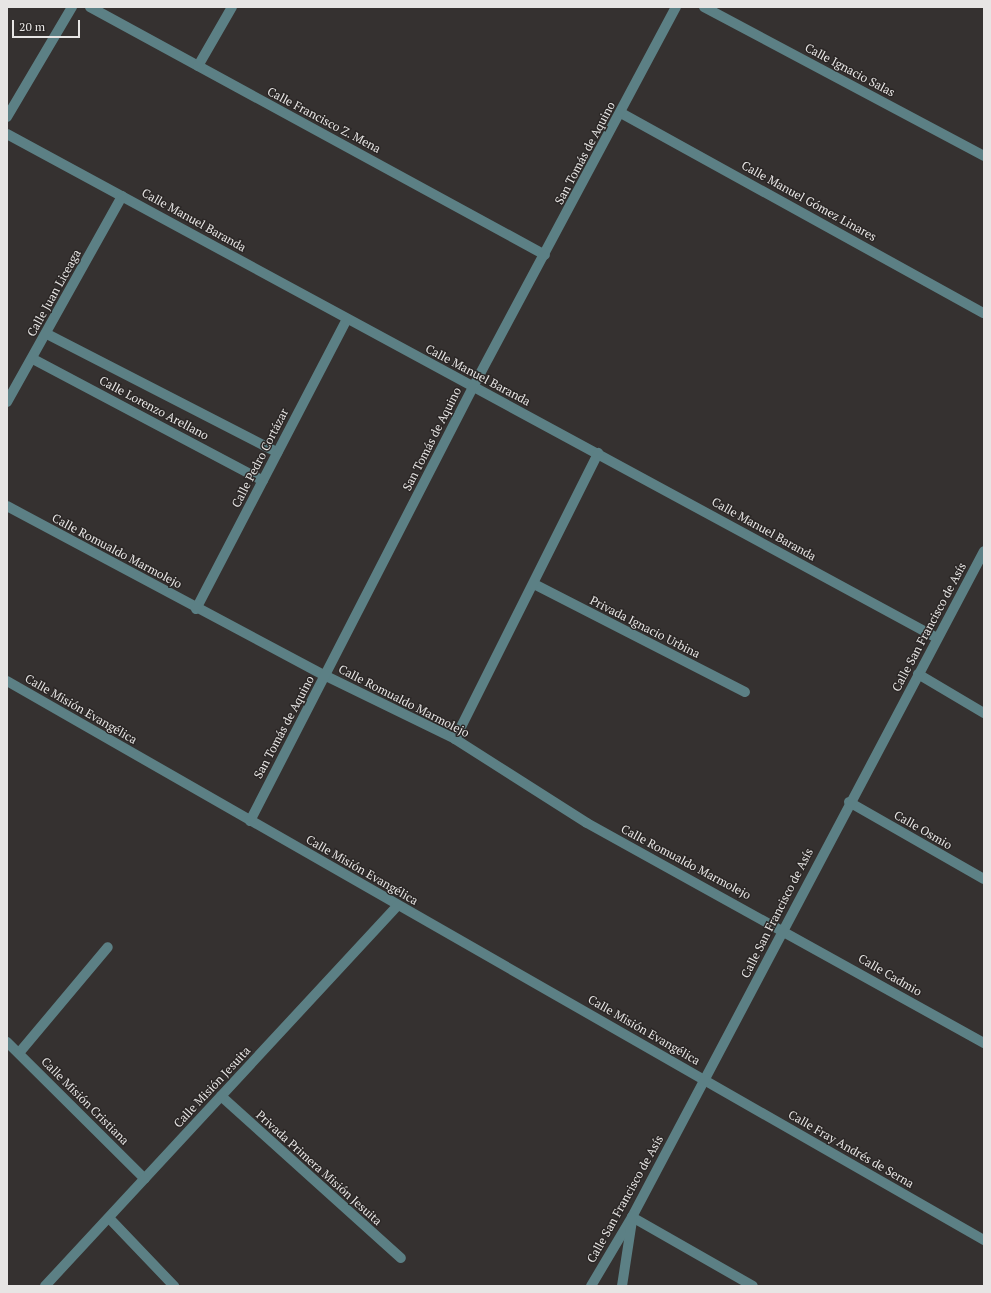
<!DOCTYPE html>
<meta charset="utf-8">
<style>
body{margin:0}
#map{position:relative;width:991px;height:1293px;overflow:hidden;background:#353130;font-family:"PT Serif",serif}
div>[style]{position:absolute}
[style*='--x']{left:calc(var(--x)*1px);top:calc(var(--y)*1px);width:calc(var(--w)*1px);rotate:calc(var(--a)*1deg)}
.minor>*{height:10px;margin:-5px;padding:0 5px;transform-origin:5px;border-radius:5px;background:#5c8085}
span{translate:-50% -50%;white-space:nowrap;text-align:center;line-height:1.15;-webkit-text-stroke:3px #2b2726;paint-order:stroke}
.street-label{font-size:12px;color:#e7e5e4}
.frame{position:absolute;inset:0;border:8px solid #e7e5e4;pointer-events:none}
.scale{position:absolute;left:12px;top:20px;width:68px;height:18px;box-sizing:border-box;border:2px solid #e7e5e4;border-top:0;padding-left:5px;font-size:12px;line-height:14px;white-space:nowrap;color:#e7e5e4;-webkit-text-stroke:3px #2b2726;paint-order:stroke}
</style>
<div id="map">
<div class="minor">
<i style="--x:90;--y:7;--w:518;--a:28.59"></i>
<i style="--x:704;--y:7;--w:317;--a:28"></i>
<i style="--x:198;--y:66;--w:68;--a:-60"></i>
<i style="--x:621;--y:113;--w:414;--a:28.9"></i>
<i style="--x:7;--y:117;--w:128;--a:-59.4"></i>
<i style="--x:7;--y:134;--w:1058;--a:28.45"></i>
<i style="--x:47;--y:334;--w:259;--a:27.2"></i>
<i style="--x:33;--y:359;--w:260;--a:27.9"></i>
<i style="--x:7;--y:402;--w:236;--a:-60.8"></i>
<i style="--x:7;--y:506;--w:361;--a:28.1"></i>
<i style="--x:326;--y:676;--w:144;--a:26"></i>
<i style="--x:455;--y:739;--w:156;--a:32.5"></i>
<i style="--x:587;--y:823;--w:454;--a:29"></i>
<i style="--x:534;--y:584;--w:237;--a:27.1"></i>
<i style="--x:196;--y:609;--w:327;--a:-62.5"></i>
<i style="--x:918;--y:674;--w:77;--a:30.6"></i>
<i style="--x:7;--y:681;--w:1126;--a:29.78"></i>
<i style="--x:455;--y:739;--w:320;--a:-63.4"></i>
<i style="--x:849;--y:802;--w:155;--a:29.7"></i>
<i style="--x:250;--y:821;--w:488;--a:-62.8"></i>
<i style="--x:473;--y:387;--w:431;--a:-61.9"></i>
<i style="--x:7;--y:1042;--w:194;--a:44.8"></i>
<i style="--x:19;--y:1053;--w:138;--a:-50"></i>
<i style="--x:221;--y:1096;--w:242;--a:42"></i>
<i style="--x:632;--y:1217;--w:139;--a:29.7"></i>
<i style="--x:110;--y:1219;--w:93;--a:46.3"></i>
<i style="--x:45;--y:1286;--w:519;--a:-47.18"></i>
<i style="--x:591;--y:1286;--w:80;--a:-59.3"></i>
<i style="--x:632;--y:1217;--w:753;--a:-62.14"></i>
<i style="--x:622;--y:1286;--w:66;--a:-81.3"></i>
</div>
<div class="street-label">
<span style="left:850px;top:70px;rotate:28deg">Calle Ignacio Salas</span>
<span style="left:324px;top:120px;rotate:28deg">Calle Francisco Z. Mena</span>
<span style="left:585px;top:153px;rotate:-62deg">San Tomás de Aquino</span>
<span style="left:809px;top:201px;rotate:29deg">Calle Manuel Gómez Linares</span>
<span style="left:194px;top:220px;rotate:29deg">Calle Manuel Baranda</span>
<span style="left:54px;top:293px;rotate:-61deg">Calle Juan Liceaga</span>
<span style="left:478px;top:375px;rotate:28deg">Calle Manuel Baranda</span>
<span style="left:154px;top:408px;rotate:28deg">Calle Lorenzo Arellano</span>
<span style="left:432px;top:439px;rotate:-63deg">San Tomás de Aquino</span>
<span style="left:260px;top:458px;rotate:-63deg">Calle Pedro Cortázar</span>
<span style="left:764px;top:529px;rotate:29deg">Calle Manuel Baranda</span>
<span style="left:117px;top:551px;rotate:28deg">Calle Romualdo Marmolejo</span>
<span style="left:645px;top:627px;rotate:27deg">Privada Ignacio Urbina</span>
<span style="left:929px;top:627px;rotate:-62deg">Calle San Francisco de Asís</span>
<span style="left:404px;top:701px;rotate:27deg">Calle Romualdo Marmolejo</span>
<span style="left:81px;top:709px;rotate:30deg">Calle Misión Evangélica</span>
<span style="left:284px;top:727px;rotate:-62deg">San Tomás de Aquino</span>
<span style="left:923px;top:830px;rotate:30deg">Calle Osmio</span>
<span style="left:686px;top:862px;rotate:28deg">Calle Romualdo Marmolejo</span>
<span style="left:362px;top:870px;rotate:30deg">Calle Misión Evangélica</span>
<span style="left:777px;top:913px;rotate:-63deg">Calle San Francisco de Asís</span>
<span style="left:890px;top:975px;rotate:30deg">Calle Cadmio</span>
<span style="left:644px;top:1030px;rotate:30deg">Calle Misión Evangélica</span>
<span style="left:212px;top:1087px;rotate:-47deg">Calle Misión Jesuita</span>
<span style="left:85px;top:1101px;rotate:45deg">Calle Misión Cristiana</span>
<span style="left:851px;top:1149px;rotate:30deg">Calle Fray Andrés de Serna</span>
<span style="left:319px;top:1168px;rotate:42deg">Privada Primera Misión Jesuita</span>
<span style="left:625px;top:1199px;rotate:-61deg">Calle San Francisco de Asís</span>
</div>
<div class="frame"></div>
<div class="scale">20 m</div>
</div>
